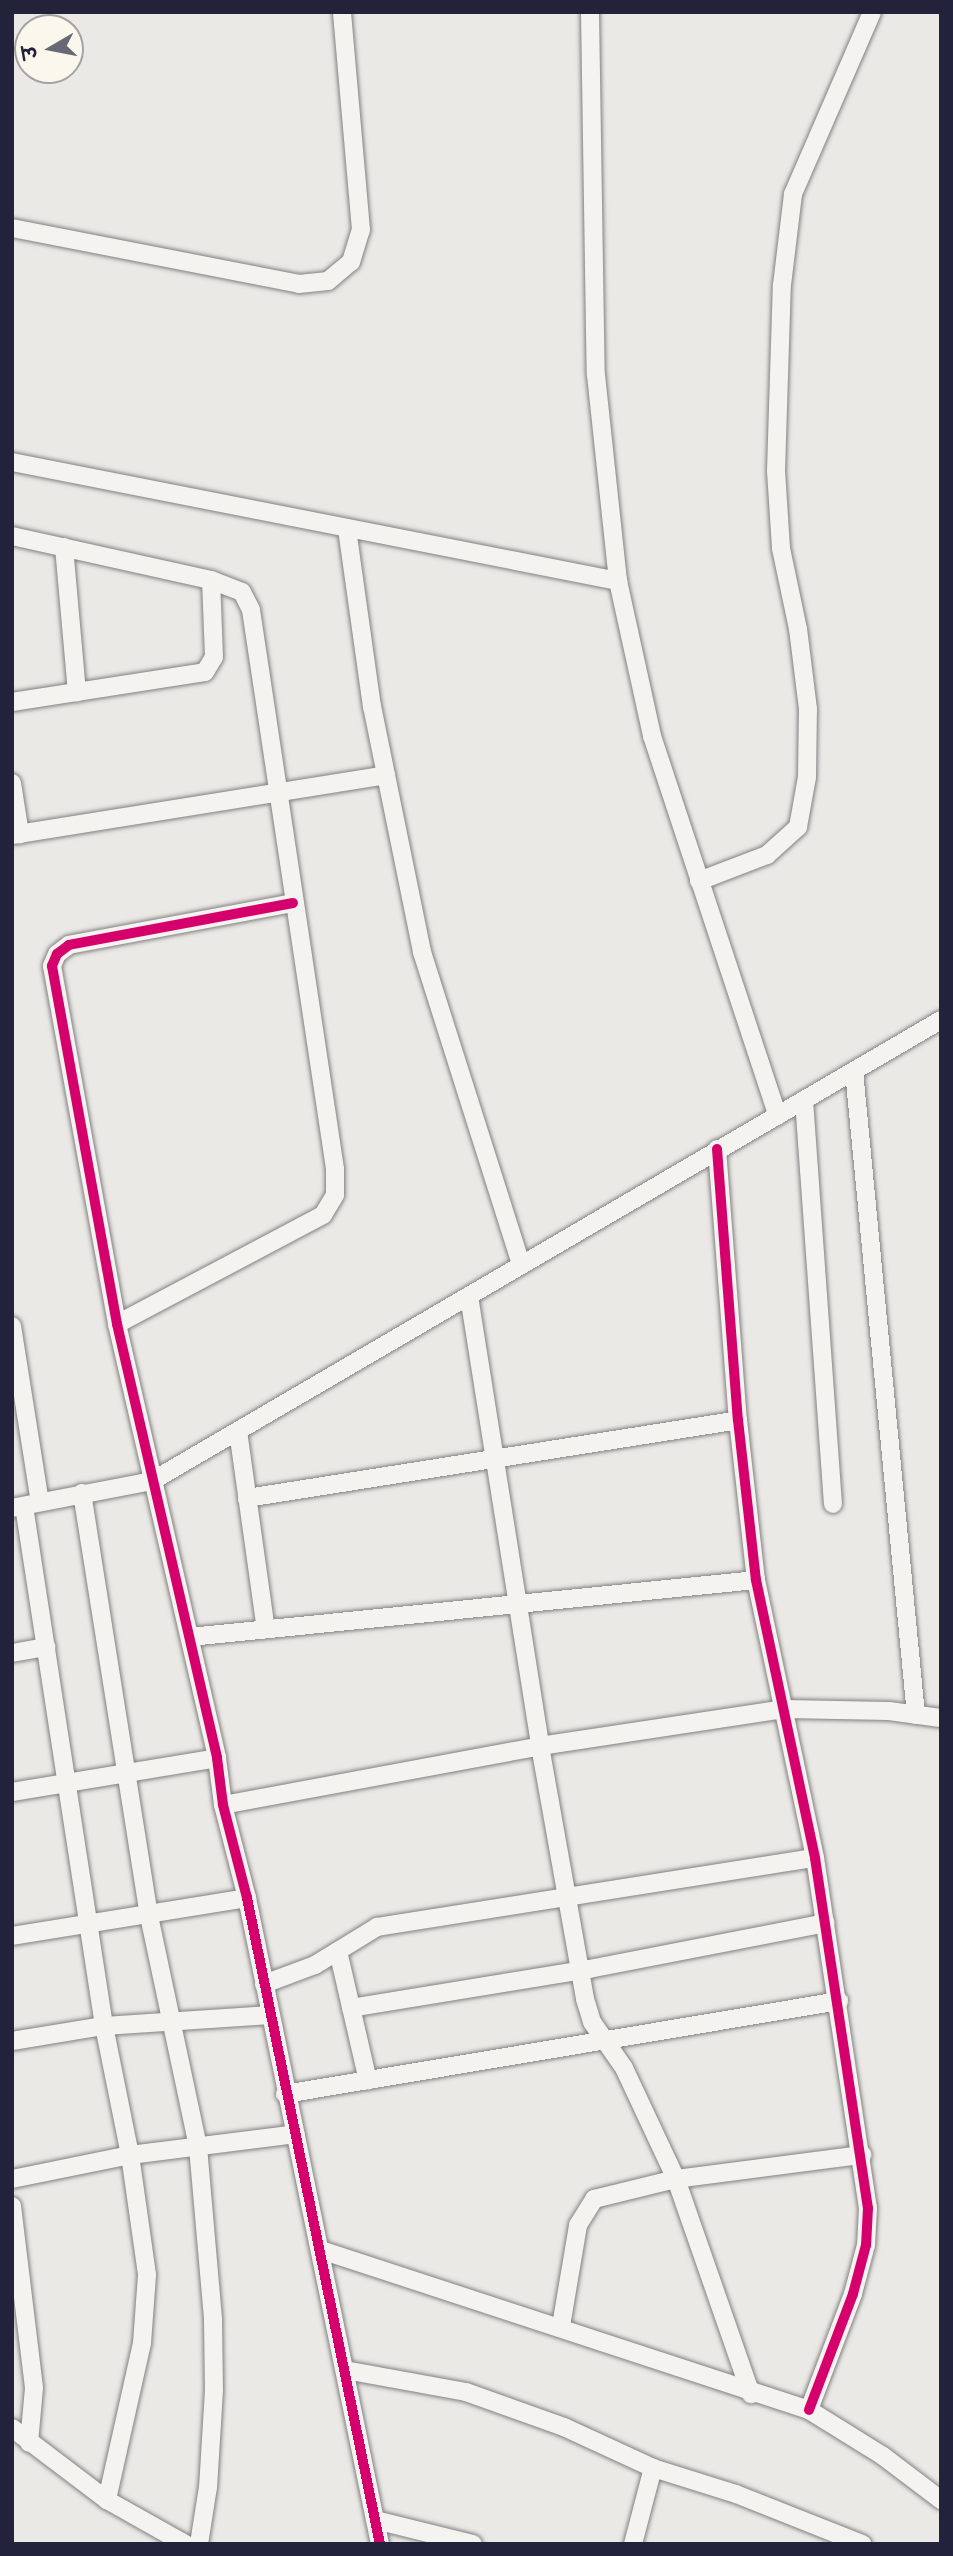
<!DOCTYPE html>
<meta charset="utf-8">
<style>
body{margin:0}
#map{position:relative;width:953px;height:2556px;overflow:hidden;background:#ebe9e5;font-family:Pangolin,"Playpen Sans Deva",sans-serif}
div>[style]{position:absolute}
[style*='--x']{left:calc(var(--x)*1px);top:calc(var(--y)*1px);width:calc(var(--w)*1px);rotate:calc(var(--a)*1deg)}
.roads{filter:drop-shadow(0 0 2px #818083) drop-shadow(0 0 2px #818083)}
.street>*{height:18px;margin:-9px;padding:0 9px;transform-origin:9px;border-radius:9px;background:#f4f3ef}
.cycleway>*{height:10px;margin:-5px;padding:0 5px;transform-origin:5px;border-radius:5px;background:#d6006c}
span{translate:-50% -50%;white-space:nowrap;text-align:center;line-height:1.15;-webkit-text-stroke:5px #fbf7ec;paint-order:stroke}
.frame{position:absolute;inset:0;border:14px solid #22223b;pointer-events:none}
.north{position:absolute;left:14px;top:14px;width:70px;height:70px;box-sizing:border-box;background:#fbf7ec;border:2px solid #a4a2a5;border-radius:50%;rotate:260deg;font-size:19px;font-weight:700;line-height:28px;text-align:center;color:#22223b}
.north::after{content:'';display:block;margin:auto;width:24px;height:32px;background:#686876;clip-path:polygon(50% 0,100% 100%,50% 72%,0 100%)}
</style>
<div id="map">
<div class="roads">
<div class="street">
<i style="--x:590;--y:12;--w:363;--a:89.1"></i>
<i style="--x:596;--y:375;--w:207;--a:83.9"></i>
<i style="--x:618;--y:581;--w:159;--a:77.6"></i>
<i style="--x:652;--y:736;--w:400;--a:71.7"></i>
<i style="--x:12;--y:228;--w:292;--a:11"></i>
<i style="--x:299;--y:284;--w:29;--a:-6"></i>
<i style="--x:328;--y:281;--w:30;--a:-40"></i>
<i style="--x:351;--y:262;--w:34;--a:-73"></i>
<i style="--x:361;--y:230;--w:219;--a:-95"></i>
<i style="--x:12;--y:462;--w:618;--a:11.11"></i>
<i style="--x:347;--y:529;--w:179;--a:82"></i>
<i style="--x:372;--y:706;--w:251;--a:78.5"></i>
<i style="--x:422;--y:952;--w:328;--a:72.4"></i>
<i style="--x:12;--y:536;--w:204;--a:12.5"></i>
<i style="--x:211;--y:580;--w:33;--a:21"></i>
<i style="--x:242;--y:592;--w:20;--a:63"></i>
<i style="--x:251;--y:610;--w:565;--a:81.45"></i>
<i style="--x:335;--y:1169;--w:26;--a:90"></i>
<i style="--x:335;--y:1195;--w:23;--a:121"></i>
<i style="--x:323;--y:1215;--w:233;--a:152.1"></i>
<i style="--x:64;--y:547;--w:146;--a:84.9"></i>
<i style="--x:12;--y:702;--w:195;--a:-8.8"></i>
<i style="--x:205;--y:672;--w:17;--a:-59"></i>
<i style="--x:214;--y:657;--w:77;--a:-92.2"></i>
<i style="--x:12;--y:783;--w:52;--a:81.1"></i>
<i style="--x:12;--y:835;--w:379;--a:-9.1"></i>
<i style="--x:699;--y:881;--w:73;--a:-20.9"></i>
<i style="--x:767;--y:855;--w:42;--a:-42.1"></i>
<i style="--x:798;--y:827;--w:51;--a:-79.8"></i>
<i style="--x:807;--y:777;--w:68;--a:-89.2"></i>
<i style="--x:808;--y:709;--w:81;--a:-97.1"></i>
<i style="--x:798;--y:629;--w:83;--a:-101.9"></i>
<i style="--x:781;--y:548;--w:77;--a:-93.7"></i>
<i style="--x:776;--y:471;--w:186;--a:-88.2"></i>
<i style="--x:782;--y:285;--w:92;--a:-83.1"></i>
<i style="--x:793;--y:194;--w:198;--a:-66.5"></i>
<i style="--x:293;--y:903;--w:228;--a:169.4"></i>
<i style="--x:69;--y:945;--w:15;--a:143"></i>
<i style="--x:57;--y:954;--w:13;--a:113"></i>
<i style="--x:52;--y:966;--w:364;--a:79.7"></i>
<i style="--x:117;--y:1324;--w:445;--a:77"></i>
<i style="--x:217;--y:1758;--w:47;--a:82.7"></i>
<i style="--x:223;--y:1805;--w:96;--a:75.5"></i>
<i style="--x:247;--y:1898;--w:660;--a:78.37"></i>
<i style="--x:854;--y:1071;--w:647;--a:84.5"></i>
<i style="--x:804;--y:1100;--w:405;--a:85.9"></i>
<i style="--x:717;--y:1149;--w:272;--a:85.6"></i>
<i style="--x:738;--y:1420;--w:161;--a:83.6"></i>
<i style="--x:756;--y:1580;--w:284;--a:78"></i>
<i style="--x:815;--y:1858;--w:354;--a:81.4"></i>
<i style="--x:868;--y:2208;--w:37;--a:93"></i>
<i style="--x:866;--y:2245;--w:51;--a:104.9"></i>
<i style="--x:853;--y:2294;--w:124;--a:110.8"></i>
<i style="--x:469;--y:1296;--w:456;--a:81"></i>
<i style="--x:540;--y:1746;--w:257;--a:79.9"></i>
<i style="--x:585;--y:1999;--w:24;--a:73"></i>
<i style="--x:592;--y:2022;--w:56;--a:55.2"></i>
<i style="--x:624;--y:2068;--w:123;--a:64.9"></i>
<i style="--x:676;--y:2179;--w:228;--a:70.8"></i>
<i style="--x:12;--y:1326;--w:178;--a:81"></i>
<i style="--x:238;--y:1431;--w:200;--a:82"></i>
<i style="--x:82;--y:1493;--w:428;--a:81"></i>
<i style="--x:149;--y:1916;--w:236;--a:78"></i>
<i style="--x:198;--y:2147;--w:174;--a:85"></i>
<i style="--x:213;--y:2320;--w:70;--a:89.2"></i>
<i style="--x:214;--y:2390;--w:97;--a:93.5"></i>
<i style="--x:208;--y:2487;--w:58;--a:99"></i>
<i style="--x:247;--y:1498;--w:497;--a:-9"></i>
<i style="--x:24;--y:1506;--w:526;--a:81.25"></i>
<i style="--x:104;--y:2026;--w:132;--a:78.6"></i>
<i style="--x:130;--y:2155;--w:121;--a:81.9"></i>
<i style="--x:147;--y:2275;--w:68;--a:94.2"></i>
<i style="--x:142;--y:2343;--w:161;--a:102.6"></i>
<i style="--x:12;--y:1508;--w:143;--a:-10.9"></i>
<i style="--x:152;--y:1481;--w:914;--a:-30.3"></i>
<i style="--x:190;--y:1637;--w:569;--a:-5.75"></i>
<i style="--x:12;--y:1653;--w:35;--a:-10"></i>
<i style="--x:12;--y:1792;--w:208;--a:-9.4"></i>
<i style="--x:223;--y:1805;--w:322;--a:-10.5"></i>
<i style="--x:540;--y:1746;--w:248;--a:-8.6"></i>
<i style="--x:785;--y:1709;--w:104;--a:1.1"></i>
<i style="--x:889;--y:1711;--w:52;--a:7.7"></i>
<i style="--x:12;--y:1936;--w:238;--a:-9.2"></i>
<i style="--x:338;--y:1951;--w:133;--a:77"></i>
<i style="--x:264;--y:1984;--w:54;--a:-20.4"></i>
<i style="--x:315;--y:1965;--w:73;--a:-31.5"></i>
<i style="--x:377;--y:1927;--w:443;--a:-9"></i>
<i style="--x:351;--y:2008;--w:241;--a:-9.3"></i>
<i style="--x:589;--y:1969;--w:241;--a:-11"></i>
<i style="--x:12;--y:2041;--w:93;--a:-9.3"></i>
<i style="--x:104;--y:2026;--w:167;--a:-3.8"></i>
<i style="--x:285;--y:2094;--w:562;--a:-9.53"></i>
<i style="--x:12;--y:2179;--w:120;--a:-11.5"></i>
<i style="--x:130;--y:2155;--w:167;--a:-7.2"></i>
<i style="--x:12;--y:2206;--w:183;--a:83.1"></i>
<i style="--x:34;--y:2388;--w:55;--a:95.2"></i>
<i style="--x:321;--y:2250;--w:514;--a:18.15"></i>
<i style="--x:809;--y:2410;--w:87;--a:31.9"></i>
<i style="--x:883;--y:2456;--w:73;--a:37.2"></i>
<i style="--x:561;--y:2326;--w:102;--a:-80.4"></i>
<i style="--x:578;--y:2225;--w:31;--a:-58"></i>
<i style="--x:594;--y:2199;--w:84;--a:-13.7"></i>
<i style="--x:676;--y:2179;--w:188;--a:-7.4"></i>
<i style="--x:345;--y:2370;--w:123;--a:10.3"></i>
<i style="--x:466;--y:2392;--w:104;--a:19.7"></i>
<i style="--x:564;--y:2427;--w:98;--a:24.7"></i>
<i style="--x:653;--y:2468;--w:87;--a:17.4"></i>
<i style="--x:736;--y:2494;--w:136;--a:21.6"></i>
<i style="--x:12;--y:2428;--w:119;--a:37.2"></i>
<i style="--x:107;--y:2500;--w:90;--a:29.4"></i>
<i style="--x:375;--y:2520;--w:101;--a:13.8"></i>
<i style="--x:633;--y:2544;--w:79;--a:-75.3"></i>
</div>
</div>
<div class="cycleway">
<i style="--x:293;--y:903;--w:228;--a:169.4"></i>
<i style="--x:69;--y:945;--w:15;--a:143"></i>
<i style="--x:57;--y:954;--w:13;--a:113"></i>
<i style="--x:52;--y:966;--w:364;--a:79.7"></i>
<i style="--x:117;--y:1324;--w:445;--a:77"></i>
<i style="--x:217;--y:1758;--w:47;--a:82.7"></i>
<i style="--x:223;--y:1805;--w:96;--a:75.5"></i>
<i style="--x:247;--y:1898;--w:660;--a:78.37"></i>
<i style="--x:717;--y:1149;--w:272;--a:85.6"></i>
<i style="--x:738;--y:1420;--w:161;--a:83.6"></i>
<i style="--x:756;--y:1580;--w:284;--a:78"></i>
<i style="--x:815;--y:1858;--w:354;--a:81.4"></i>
<i style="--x:868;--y:2208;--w:37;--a:93"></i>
<i style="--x:866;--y:2245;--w:51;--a:104.9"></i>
<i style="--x:853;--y:2294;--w:124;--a:110.8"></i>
</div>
<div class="frame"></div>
<div class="north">उ</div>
</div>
